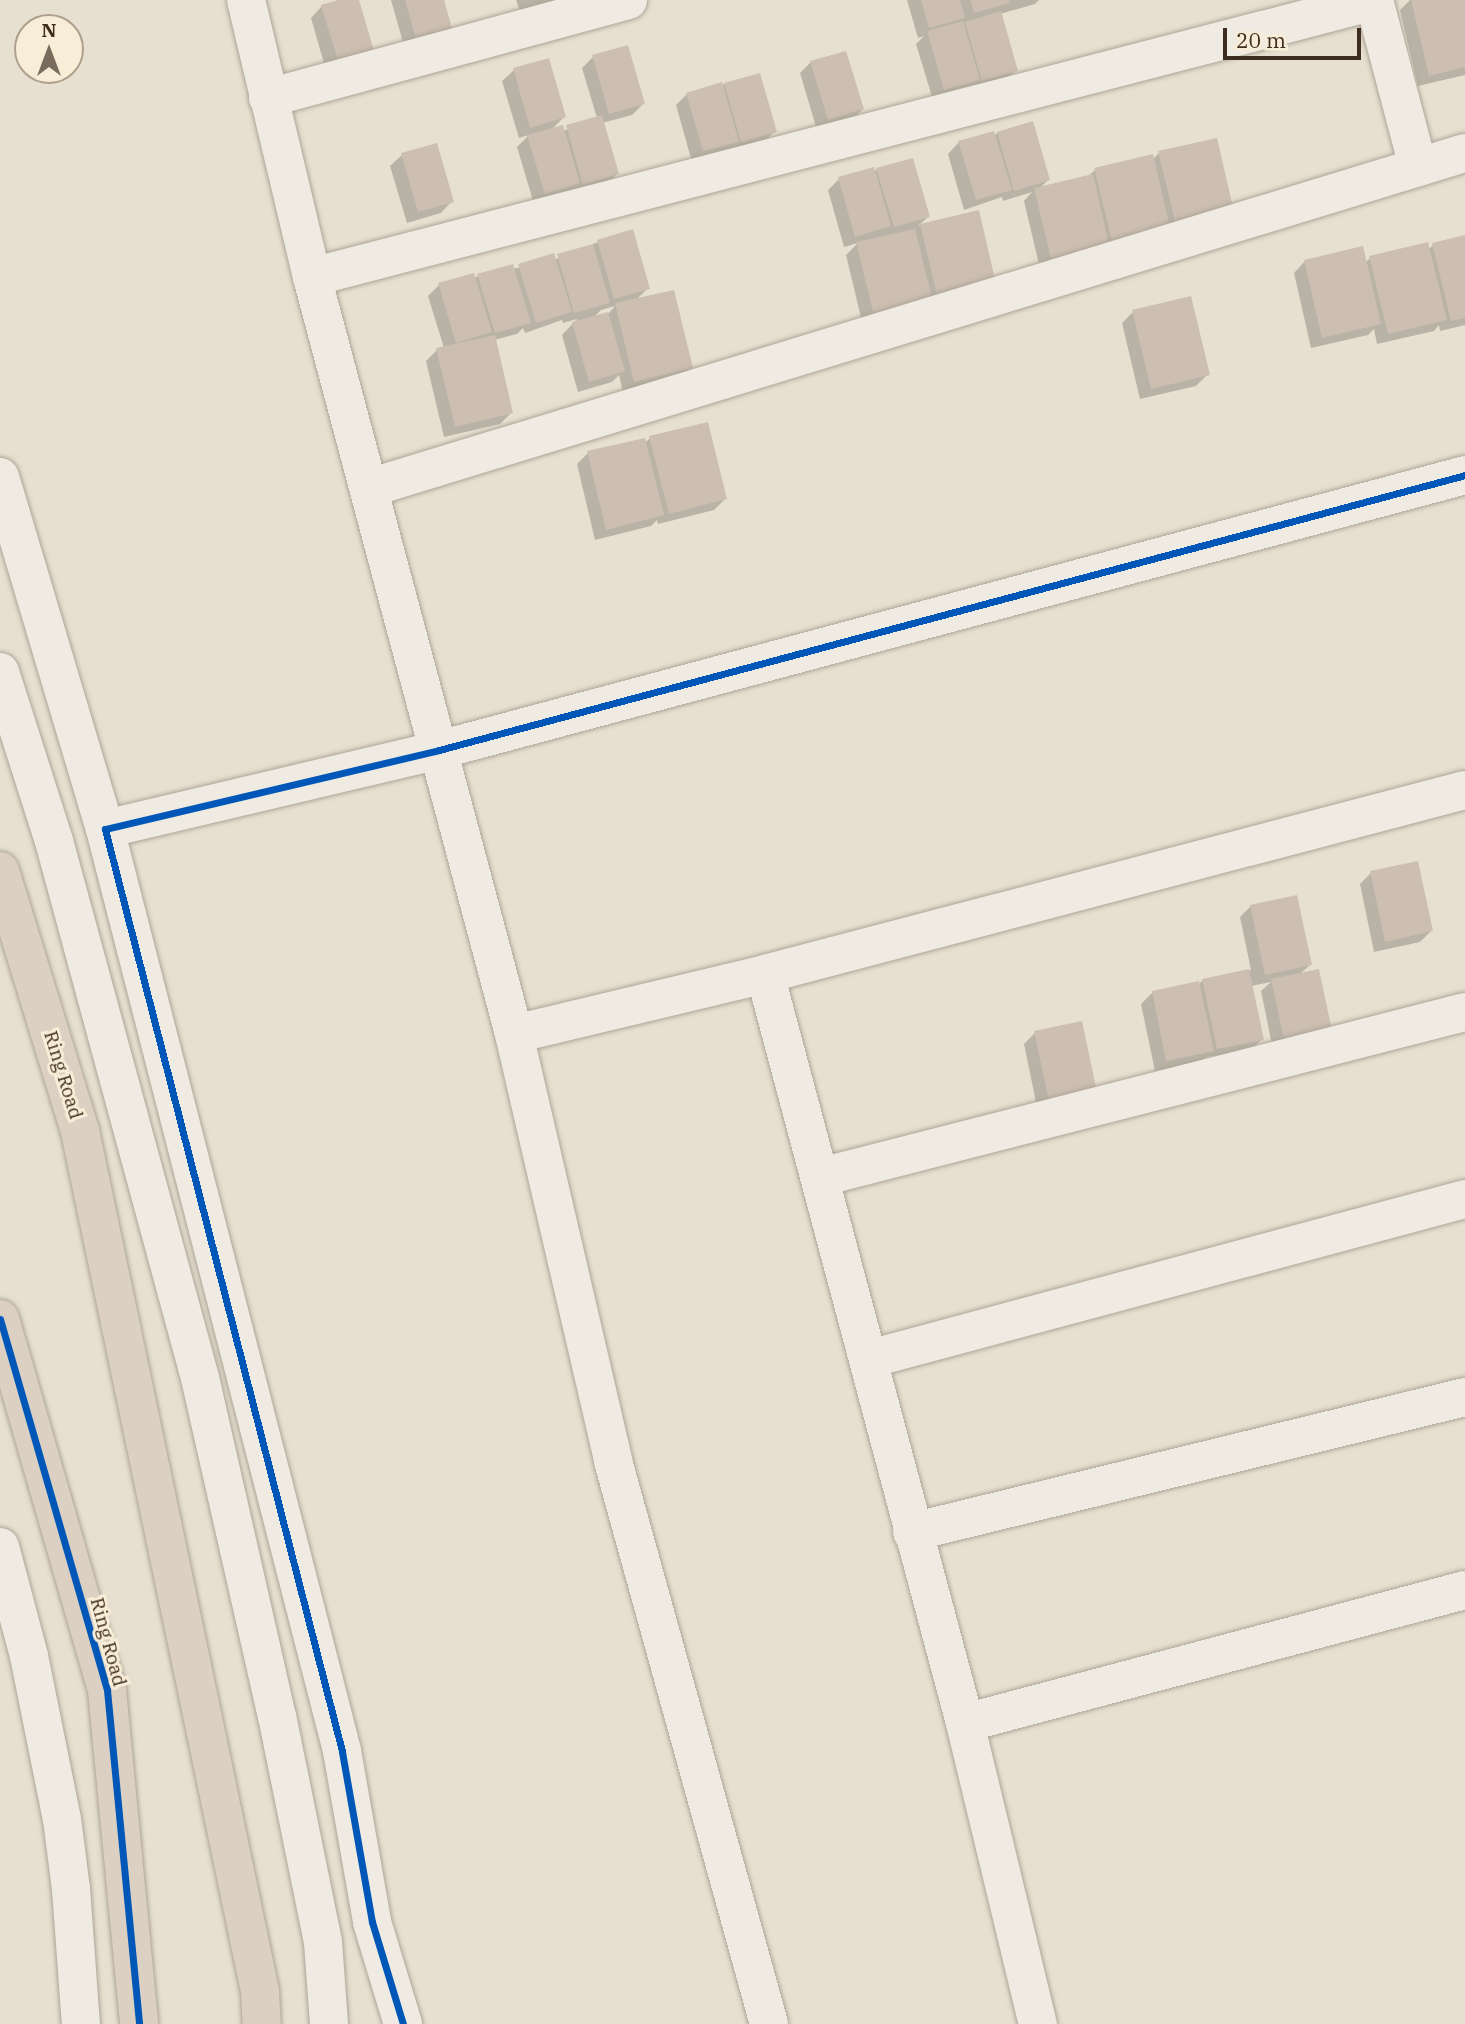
<!DOCTYPE html>
<style>
body{margin:0}
#map{position:relative;width:1465px;height:2024px;overflow:hidden;background:#e7e0d0;font-family:"IBM Plex Serif",serif}
div>[style]{position:absolute}
[style*='--x']{left:calc(var(--x)*1px);top:calc(var(--y)*1px);width:calc(var(--w)*1px);rotate:calc(var(--a)*1deg)}
.shadow>*{inset:0;background:#0003}
.building>*{inset:0;background:#ccbeb1}
.roads{filter:drop-shadow(0 0 2px #ada598) drop-shadow(0 0 2px #ada598)}
.minor>*{height:38px;margin:-19px;padding:0 19px;transform-origin:19px;border-radius:19px;background:#f0ebe2}
.highway>*{height:38px;margin:-19px;padding:0 19px;transform-origin:19px;border-radius:19px;background:#dbd0c1}
.cycleway>*{height:7px;margin:-3.5px;padding:0 3.5px;transform-origin:3.5px;border-radius:3.5px;background:#0057b8}
span{translate:-50% -50%;white-space:nowrap;text-align:center;line-height:1.15;-webkit-text-stroke:6px #f8edd7;paint-order:stroke}
.street-label{font-size:19px;color:#3e2d1f}
.north{position:absolute;left:14px;top:14px;width:70px;height:70px;box-sizing:border-box;background:#f8edd7;border:2px solid #aea08d;border-radius:50%;rotate:0deg;font-size:19px;font-weight:700;line-height:28px;text-align:center;color:#3e2d1f}
.north::after{content:'';display:block;margin:auto;width:24px;height:32px;background:#796c5d;clip-path:polygon(50% 0,100% 100%,50% 72%,0 100%)}
.scale{position:absolute;left:1223px;top:28px;width:138px;height:32px;box-sizing:border-box;border:4px solid #3e2d1f;border-top:0;padding-left:9px;font-size:21px;line-height:24px;white-space:nowrap;color:#3e2d1f;-webkit-text-stroke:5px #f8edd7;paint-order:stroke}
</style>
<div id="map">
<div class="shadow">
<i style="clip-path:polygon(344px 0,357px 0,373px 53px,327px 74px,311px 18px,322px 6px)"></i>
<i style="clip-path:polygon(391px 0,442px 0,406px 53px)"></i>
<i style="clip-path:polygon(516px 0,555px 0,520px 11px)"></i>
<i style="clip-path:polygon(907px 0,1039px 0,1035px 4px,1000px 14px,1016px 70px,1005px 81px,933px 100px,916px 44px,924px 36px,918px 38px)"></i>
<i style="clip-path:polygon(1410px 0,1465px 0,1465px 75px,1418px 86px,1400px 10px)"></i>
<i style="clip-path:polygon(593px 57px,643px 104px,632px 115px,602px 123px,617px 174px,606px 185px,534px 204px,517px 147px,529px 135px,519px 138px,502px 81px,514px 70px,547px 60px,564px 117px,551px 130px,563px 131px,597px 118px,582px 68px)"></i>
<i style="clip-path:polygon(811px 62px,863px 109px,851px 120px,817px 130px,800px 73px)"></i>
<i style="clip-path:polygon(725px 84px,775px 131px,764px 142px,692px 162px,676px 105px,687px 94px)"></i>
<i style="clip-path:polygon(997px 133px,1048px 180px,1039px 189px,1087px 177px,1095px 170px,1152px 160px,1159px 153px,1233px 215px,1042px 277px,1024px 201px,1032px 192px,1003px 201px,1002px 197px,964px 210px,948px 154px,959px 142px,994px 136px)"></i>
<i style="clip-path:polygon(402px 155px,452px 201px,441px 213px,407px 223px,390px 166px)"></i>
<i style="clip-path:polygon(877px 170px,928px 217px,918px 226px,977px 212px,995px 287px,864px 330px,846px 255px,858px 243px,844px 247px,828px 190px,839px 179px)"></i>
<i style="clip-path:polygon(1465px 237px,1465px 325px,1440px 331px,1439px 325px,1434px 331px,1377px 344px,1374px 329px,1368px 335px,1311px 348px,1294px 273px,1305px 261px,1365px 263px,1370px 258px,1428px 250px,1433px 245px)"></i>
<i style="clip-path:polygon(evenodd,598px 242px,648px 288px,636px 300px,691px 368px,680px 379px,623px 392px,619px 375px,612px 382px,578px 392px,562px 335px,577px 319px,563px 323px,562px 320px,525px 333px,523px 328px,517px 334px,494px 340px,511px 413px,500px 424px,444px 437px,426px 361px,437px 350px,444px 348px,428px 296px,439px 285px,554px 260px,598px 242px,615px 306px,608px 314px,593px 318px,601px 310px,615px 306px)"></i>
<i style="clip-path:polygon(1133px 312px,1208px 374px,1196px 386px,1140px 399px,1122px 323px)"></i>
<i style="clip-path:polygon(650px 438px,725px 499px,714px 510px,658px 524px,657px 520px,651px 526px,595px 540px,577px 464px,588px 453px,645px 443px)"></i>
<i style="clip-path:polygon(1371px 873px,1431px 931px,1420px 942px,1374px 952px,1360px 884px)"></i>
<i style="clip-path:polygon(1251px 906px,1311px 964px,1300px 974px,1321px 1050px,1275px 1059px,1261px 991px,1271px 982px,1251px 986px,1262px 1039px,1251px 1050px,1206px 1057px,1201px 1062px,1155px 1071px,1141px 1004px,1153px 992px,1198px 985px,1203px 980px,1251px 970px,1240px 917px)"></i>
<i style="clip-path:polygon(1035px 1033px,1095px 1091px,1038px 1112px,1024px 1044px)"></i>
</div>
<div class="building">
<i style="clip-path:polygon(338px 0,359px 0,375px 54px,339px 64px,321px 5px)"></i>
<i style="clip-path:polygon(405px 0,444px 0,453px 32px,417px 43px)"></i>
<i style="clip-path:polygon(921px 0,960px 0,965px 18px,929px 28px)"></i>
<i style="clip-path:polygon(970px 0,1009px 0,1010px 3px,974px 13px)"></i>
<i style="clip-path:polygon(1411px 0,1465px 0,1465px 67px,1429px 76px)"></i>
<i style="clip-path:polygon(1001px 11px,1018px 71px,982px 81px,965px 22px)"></i>
<i style="clip-path:polygon(963px 21px,980px 80px,944px 90px,927px 31px)"></i>
<i style="clip-path:polygon(628px 45px,645px 104px,609px 114px,592px 55px)"></i>
<i style="clip-path:polygon(846px 51px,864px 109px,828px 120px,810px 61px)"></i>
<i style="clip-path:polygon(549px 58px,566px 117px,530px 128px,513px 68px)"></i>
<i style="clip-path:polygon(760px 73px,777px 132px,741px 142px,724px 83px)"></i>
<i style="clip-path:polygon(722px 82px,739px 142px,703px 151px,686px 93px)"></i>
<i style="clip-path:polygon(602px 115px,619px 174px,583px 185px,566px 125px)"></i>
<i style="clip-path:polygon(1033px 121px,1050px 180px,1014px 191px,997px 132px)"></i>
<i style="clip-path:polygon(563px 125px,580px 183px,545px 194px,527px 135px)"></i>
<i style="clip-path:polygon(994px 131px,1012px 190px,976px 200px,958px 141px)"></i>
<i style="clip-path:polygon(1217px 138px,1235px 216px,1177px 229px,1158px 151px)"></i>
<i style="clip-path:polygon(437px 143px,454px 202px,418px 212px,401px 153px)"></i>
<i style="clip-path:polygon(1153px 154px,1171px 232px,1113px 246px,1094px 168px)"></i>
<i style="clip-path:polygon(913px 158px,930px 217px,894px 227px,876px 168px)"></i>
<i style="clip-path:polygon(874px 167px,891px 226px,855px 237px,838px 177px)"></i>
<i style="clip-path:polygon(1093px 174px,1111px 253px,1053px 267px,1034px 188px)"></i>
<i style="clip-path:polygon(979px 210px,997px 288px,939px 303px,920px 224px)"></i>
<i style="clip-path:polygon(633px 229px,650px 289px,614px 299px,597px 240px)"></i>
<i style="clip-path:polygon(915px 229px,934px 306px,875px 320px,856px 242px)"></i>
<i style="clip-path:polygon(1465px 235px,1465px 318px,1451px 321px,1432px 243px)"></i>
<i style="clip-path:polygon(1428px 242px,1447px 320px,1388px 334px,1369px 256px)"></i>
<i style="clip-path:polygon(593px 244px,610px 303px,574px 313px,557px 254px)"></i>
<i style="clip-path:polygon(1363px 246px,1381px 324px,1322px 338px,1304px 260px)"></i>
<i style="clip-path:polygon(554px 253px,572px 312px,536px 323px,518px 264px)"></i>
<i style="clip-path:polygon(513px 264px,531px 323px,495px 333px,477px 274px)"></i>
<i style="clip-path:polygon(474px 273px,492px 332px,456px 343px,438px 283px)"></i>
<i style="clip-path:polygon(674px 290px,693px 368px,634px 382px,615px 303px)"></i>
<i style="clip-path:polygon(1191px 296px,1210px 375px,1151px 389px,1132px 310px)"></i>
<i style="clip-path:polygon(608px 312px,625px 371px,589px 382px,572px 322px)"></i>
<i style="clip-path:polygon(495px 335px,513px 413px,455px 427px,436px 348px)"></i>
<i style="clip-path:polygon(708px 422px,727px 499px,669px 514px,649px 436px)"></i>
<i style="clip-path:polygon(645px 438px,664px 515px,606px 530px,587px 451px)"></i>
<i style="clip-path:polygon(1418px 861px,1433px 931px,1385px 942px,1370px 871px)"></i>
<i style="clip-path:polygon(1297px 895px,1312px 965px,1265px 975px,1250px 905px)"></i>
<i style="clip-path:polygon(1249px 969px,1264px 1040px,1217px 1049px,1202px 979px)"></i>
<i style="clip-path:polygon(1319px 969px,1334px 1040px,1286px 1049px,1271px 979px)"></i>
<i style="clip-path:polygon(1199px 981px,1214px 1051px,1166px 1061px,1152px 991px)"></i>
<i style="clip-path:polygon(1082px 1021px,1097px 1092px,1049px 1101px,1034px 1031px)"></i>
</div>
<div class="roads">
<div class="minor">
<i style="--x:246;--y:0;--w:285;--a:76.6"></i>
<i style="--x:312;--y:277;--w:783;--a:75.06"></i>
<i style="--x:514;--y:1034;--w:438;--a:76.9"></i>
<i style="--x:613;--y:1461;--w:584;--a:74.51"></i>
<i style="--x:1374;--y:0;--w:173;--a:75.2"></i>
<i style="--x:268;--y:98;--w:373;--a:-15.2"></i>
<i style="--x:312;--y:277;--w:1098;--a:-14.56"></i>
<i style="--x:0;--y:477;--w:367;--a:73.4"></i>
<i style="--x:105;--y:829;--w:952;--a:75.58"></i>
<i style="--x:342;--y:1751;--w:174;--a:80"></i>
<i style="--x:372;--y:1922;--w:107;--a:73.1"></i>
<i style="--x:369;--y:488;--w:1146;--a:-17"></i>
<i style="--x:0;--y:672;--w:177;--a:72.3"></i>
<i style="--x:54;--y:841;--w:556;--a:74.79"></i>
<i style="--x:200;--y:1378;--w:347;--a:77.2"></i>
<i style="--x:277;--y:1716;--w:231;--a:78.5"></i>
<i style="--x:323;--y:1942;--w:82;--a:85.8"></i>
<i style="--x:105;--y:829;--w:343;--a:-13.3"></i>
<i style="--x:439;--y:750;--w:1062;--a:-15"></i>
<i style="--x:765;--y:974;--w:775;--a:75.05"></i>
<i style="--x:965;--y:1723;--w:310;--a:76.4"></i>
<i style="--x:514;--y:1034;--w:258;--a:-13.4"></i>
<i style="--x:765;--y:974;--w:724;--a:-14.73"></i>
<i style="--x:821;--y:1177;--w:665;--a:-14.37"></i>
<i style="--x:869;--y:1359;--w:617;--a:-15.03"></i>
<i style="--x:912;--y:1532;--w:569;--a:-13.72"></i>
<i style="--x:0;--y:1547;--w:113;--a:75.1"></i>
<i style="--x:29;--y:1656;--w:166;--a:78.6"></i>
<i style="--x:62;--y:1819;--w:71;--a:82.7"></i>
<i style="--x:71;--y:1889;--w:135;--a:85.8"></i>
<i style="--x:965;--y:1723;--w:517;--a:-14.9"></i>
</div>
<div class="highway">
<i style="--x:0;--y:871;--w:272;--a:72.9"></i>
<i style="--x:80;--y:1131;--w:879;--a:78.18"></i>
<i style="--x:260;--y:1991;--w:33;--a:87"></i>
<i style="--x:0;--y:1319;--w:386;--a:73.9"></i>
<i style="--x:107;--y:1690;--w:336;--a:84.5"></i>
</div>
</div>
<div class="cycleway">
<i style="--x:0;--y:1319;--w:386;--a:73.9"></i>
<i style="--x:107;--y:1690;--w:336;--a:84.5"></i>
<i style="--x:403;--y:2024;--w:107;--a:-106.9"></i>
<i style="--x:372;--y:1922;--w:174;--a:-100"></i>
<i style="--x:342;--y:1751;--w:952;--a:-104.42"></i>
<i style="--x:105;--y:829;--w:343;--a:-13.3"></i>
<i style="--x:439;--y:750;--w:1062;--a:-15"></i>
</div>
<div class="street-label">
<span style="left:63px;top:1075px;rotate:73deg">Ring Road</span>
<span style="left:108px;top:1642px;rotate:75deg">Ring Road</span>
</div>
<div class="north">N</div>
<div class="scale">20 m</div>
</div>
